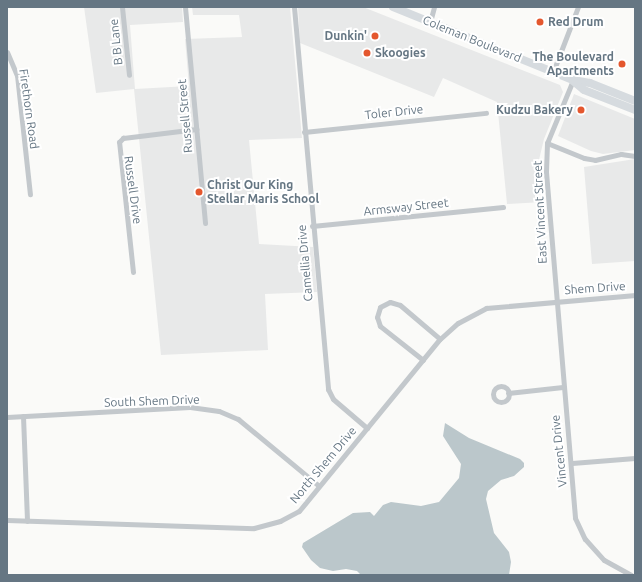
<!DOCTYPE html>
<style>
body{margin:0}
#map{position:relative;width:642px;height:582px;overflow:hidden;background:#fafaf8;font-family:Ubuntu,sans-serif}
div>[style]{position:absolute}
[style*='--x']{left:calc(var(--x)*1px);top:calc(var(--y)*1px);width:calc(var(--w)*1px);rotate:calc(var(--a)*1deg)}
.built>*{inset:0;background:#e8e9e9}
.water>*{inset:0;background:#bbc7cb}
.minor>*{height:5px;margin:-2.5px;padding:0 2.5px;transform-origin:2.5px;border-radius:2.5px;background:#c3c8cc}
.minor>.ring{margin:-2.5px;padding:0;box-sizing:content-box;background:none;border:5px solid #c3c8cc;border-radius:50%}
.primary>*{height:8px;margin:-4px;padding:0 4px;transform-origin:4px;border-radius:4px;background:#d6dbdf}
.dots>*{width:11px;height:11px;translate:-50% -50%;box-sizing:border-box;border:2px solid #fff;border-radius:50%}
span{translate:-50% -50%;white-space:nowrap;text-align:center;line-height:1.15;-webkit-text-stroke:4px #fff;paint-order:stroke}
.poi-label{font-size:12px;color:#657683;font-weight:700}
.left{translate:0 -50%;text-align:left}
.right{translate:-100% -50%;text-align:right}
.street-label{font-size:12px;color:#657683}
.frame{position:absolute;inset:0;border:8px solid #657683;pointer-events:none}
</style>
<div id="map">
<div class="built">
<i style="clip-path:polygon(84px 7px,182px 7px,183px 22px,130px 25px,135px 89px,189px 86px,185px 39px,242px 37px,239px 15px,193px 15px,192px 7px,290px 7px,302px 138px,249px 140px,259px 244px,313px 247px,317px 292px,265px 294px,268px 350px,161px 355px,134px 89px,96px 93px)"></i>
<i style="clip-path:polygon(298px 7px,363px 7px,560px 85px,563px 92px,544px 139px,538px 164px,543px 202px,507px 204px,497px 102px,443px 78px,434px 97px,300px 43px)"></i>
<i style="clip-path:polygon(574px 94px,635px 119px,635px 150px,603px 154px,591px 151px,558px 136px)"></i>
<i style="clip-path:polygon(635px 159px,635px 261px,592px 264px,584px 167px)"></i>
</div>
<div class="water">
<i style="clip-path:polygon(445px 423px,469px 438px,520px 459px,524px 463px,524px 467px,514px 476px,501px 480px,488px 491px,486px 499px,494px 533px,509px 552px,511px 562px,509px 575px,361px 575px,357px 571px,346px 569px,333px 571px,320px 568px,311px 560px,302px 547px,303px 543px,353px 513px,370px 512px,374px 516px,383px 505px,391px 502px,421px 506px,439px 502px,459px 478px,461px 464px,443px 436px)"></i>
</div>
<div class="minor">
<i style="--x:122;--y:7;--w:68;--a:84.1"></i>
<i style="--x:185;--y:7;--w:217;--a:84.7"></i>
<i style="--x:294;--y:7;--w:384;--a:84.9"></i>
<i style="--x:328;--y:389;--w:11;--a:63"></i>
<i style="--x:333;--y:399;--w:45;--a:40.5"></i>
<i style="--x:430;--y:22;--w:16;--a:-75"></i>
<i style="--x:7;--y:52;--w:25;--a:67"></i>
<i style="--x:17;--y:75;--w:120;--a:83.8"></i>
<i style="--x:553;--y:72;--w:70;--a:-69"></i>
<i style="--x:573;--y:80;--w:68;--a:112.4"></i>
<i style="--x:547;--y:143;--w:29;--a:92"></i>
<i style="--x:546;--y:172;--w:347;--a:85.2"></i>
<i style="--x:575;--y:518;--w:23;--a:65"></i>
<i style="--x:585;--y:539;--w:28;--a:48"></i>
<i style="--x:604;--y:560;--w:31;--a:29"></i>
<i style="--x:304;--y:132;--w:183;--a:-6"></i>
<i style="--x:547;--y:143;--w:40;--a:22"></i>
<i style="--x:584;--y:158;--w:11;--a:10"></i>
<i style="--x:595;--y:160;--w:27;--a:-13"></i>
<i style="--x:621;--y:154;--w:14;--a:8"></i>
<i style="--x:312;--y:226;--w:192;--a:-5.7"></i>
<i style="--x:133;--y:272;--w:131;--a:-96.1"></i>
<i style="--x:119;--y:142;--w:6;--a:-45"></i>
<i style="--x:123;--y:138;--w:74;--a:-7"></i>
<i style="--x:423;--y:360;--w:55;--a:-141.7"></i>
<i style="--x:380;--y:326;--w:9;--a:-108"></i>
<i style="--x:377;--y:317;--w:10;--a:-73"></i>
<i style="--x:380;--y:307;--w:11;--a:-27"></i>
<i style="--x:390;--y:302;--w:10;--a:17"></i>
<i style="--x:400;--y:305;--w:52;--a:40.4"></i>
<i class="ring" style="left:493px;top:386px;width:11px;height:11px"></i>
<i style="--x:508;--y:393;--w:55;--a:-6.2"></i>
<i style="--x:23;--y:416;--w:105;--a:87.8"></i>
<i style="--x:7;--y:417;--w:183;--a:-3.1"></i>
<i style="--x:190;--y:407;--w:29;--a:8"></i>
<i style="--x:219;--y:411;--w:21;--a:23"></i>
<i style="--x:238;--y:419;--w:105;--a:39.6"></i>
<i style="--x:572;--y:463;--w:63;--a:-4.5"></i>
<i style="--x:7;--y:520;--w:247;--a:1.9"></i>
<i style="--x:254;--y:528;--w:27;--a:-15"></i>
<i style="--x:280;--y:521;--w:21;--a:-28"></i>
<i style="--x:299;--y:511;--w:222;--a:-50.7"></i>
<i style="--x:440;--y:339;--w:24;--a:-42"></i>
<i style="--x:458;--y:323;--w:32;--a:-28"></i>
<i style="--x:486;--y:308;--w:150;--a:-5"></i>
</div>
<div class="primary">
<i style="--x:393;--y:7;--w:194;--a:22.1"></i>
<i style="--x:573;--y:80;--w:17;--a:10"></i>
<i style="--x:590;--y:83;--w:48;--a:21.8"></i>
<i style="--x:573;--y:81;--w:14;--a:39"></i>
<i style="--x:584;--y:90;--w:55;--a:21.4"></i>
</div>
<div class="dots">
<i style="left:540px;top:22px;background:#e4572e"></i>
<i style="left:375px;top:36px;background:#e4572e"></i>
<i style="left:367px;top:53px;background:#e4572e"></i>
<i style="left:622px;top:64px;background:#e4572e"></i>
<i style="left:581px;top:110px;background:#e4572e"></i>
<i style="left:199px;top:192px;background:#e4572e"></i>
</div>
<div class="poi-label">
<span class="left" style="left:548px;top:22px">Red Drum</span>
<span class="right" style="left:367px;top:36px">Dunkin'</span>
<span class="left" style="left:375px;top:53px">Skoogies</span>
<span class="right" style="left:614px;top:64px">The Boulevard<br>Apartments</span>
<span class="right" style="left:573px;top:110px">Kudzu Bakery</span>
<span class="left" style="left:207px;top:192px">Christ Our King<br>Stellar Maris School</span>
</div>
<div class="street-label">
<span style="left:472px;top:39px;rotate:22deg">Coleman Boulevard</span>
<span style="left:116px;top:42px;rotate:-96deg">B B Lane</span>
<span style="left:29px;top:109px;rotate:82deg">Firethorn Road</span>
<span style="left:394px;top:112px;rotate:-6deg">Toler Drive</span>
<span style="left:185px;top:116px;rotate:-95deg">Russell Street</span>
<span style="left:133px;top:190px;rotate:82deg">Russell Drive</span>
<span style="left:406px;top:207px;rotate:-6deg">Armsway Street</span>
<span style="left:540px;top:212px;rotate:-93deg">East Vincent Street</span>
<span style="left:305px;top:263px;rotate:-95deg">Camellia Drive</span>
<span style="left:595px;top:288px;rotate:-4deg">Shem Drive</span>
<span style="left:152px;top:401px;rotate:-2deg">South Shem Drive</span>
<span style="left:559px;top:451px;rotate:-96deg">Vincent Drive</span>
<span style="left:323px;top:465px;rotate:-50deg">North Shem Drive</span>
</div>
<div class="frame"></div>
</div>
